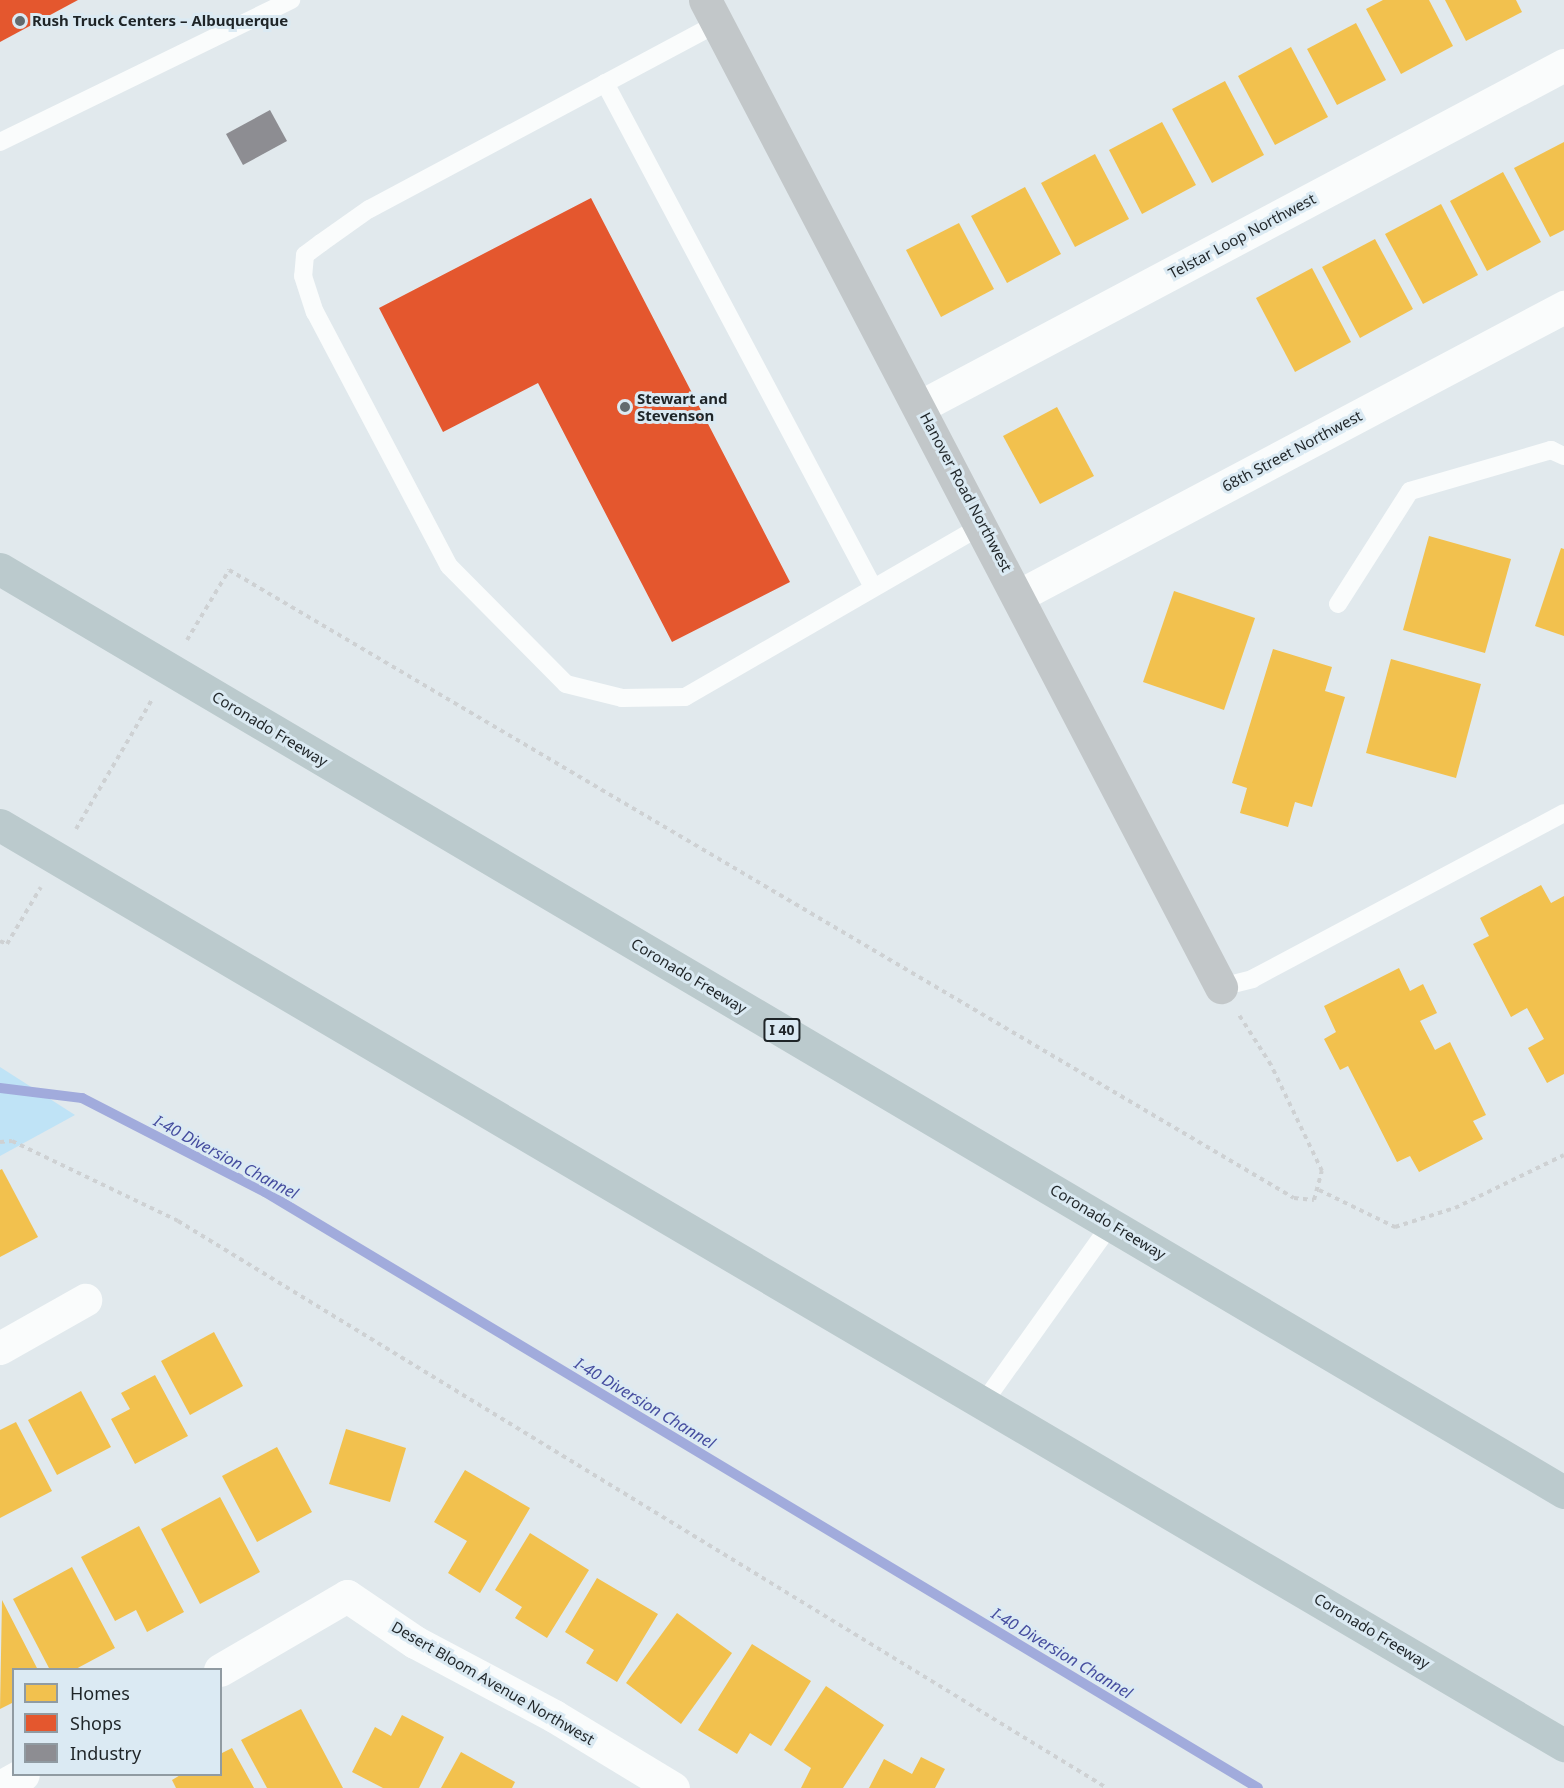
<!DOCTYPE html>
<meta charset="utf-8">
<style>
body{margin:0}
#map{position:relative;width:1564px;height:1788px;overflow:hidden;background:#e1e9ed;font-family:"Noto Sans",sans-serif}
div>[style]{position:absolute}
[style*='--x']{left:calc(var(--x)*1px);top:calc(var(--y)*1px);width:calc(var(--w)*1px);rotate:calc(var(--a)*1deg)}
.green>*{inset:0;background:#bfe3f6}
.homes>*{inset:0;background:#f2c14e}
.shops>*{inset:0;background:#e4572e}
.industry>*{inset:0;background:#8d8d92}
.stream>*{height:10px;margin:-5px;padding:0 5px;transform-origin:5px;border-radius:5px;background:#a1abdc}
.path>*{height:4px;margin-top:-2px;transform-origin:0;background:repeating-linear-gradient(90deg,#ced1d3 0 4.5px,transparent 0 9px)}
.lane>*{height:18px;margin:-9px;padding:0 9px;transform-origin:9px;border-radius:9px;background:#fafcfc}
.street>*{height:33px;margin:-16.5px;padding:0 16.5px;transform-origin:16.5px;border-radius:16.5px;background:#fafcfc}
.secondary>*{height:33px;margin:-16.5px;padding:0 16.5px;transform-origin:16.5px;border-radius:16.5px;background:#c2c7c9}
.highway>*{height:33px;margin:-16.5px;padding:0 16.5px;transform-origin:16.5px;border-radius:16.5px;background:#bbcacd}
.dots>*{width:16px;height:16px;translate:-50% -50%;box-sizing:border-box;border:3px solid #dbeaf3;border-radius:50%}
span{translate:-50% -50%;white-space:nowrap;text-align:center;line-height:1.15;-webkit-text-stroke:6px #dbeaf3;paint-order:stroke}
.shield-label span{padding:2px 4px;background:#dbeaf3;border:2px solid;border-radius:4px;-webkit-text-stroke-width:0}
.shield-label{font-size:14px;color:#1f2528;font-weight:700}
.poi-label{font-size:15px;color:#1f2528;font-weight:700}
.left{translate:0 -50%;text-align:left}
.street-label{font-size:15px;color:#1f2528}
.water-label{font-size:16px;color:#454d9f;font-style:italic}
.legend{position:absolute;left:12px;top:1668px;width:210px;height:108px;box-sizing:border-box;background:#dbeaf3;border:2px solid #909ba2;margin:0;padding:8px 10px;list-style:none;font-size:18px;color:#1f2528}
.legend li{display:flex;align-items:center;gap:12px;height:30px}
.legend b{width:30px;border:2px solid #909ba2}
</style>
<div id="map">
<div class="green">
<i style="clip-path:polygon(0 1067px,75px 1115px,0 1156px)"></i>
</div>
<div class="homes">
<i style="clip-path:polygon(1383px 0,1429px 0,1453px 46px,1401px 74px,1366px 9px)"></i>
<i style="clip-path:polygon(1445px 0,1516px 0,1522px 12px,1466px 41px)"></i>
<i style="clip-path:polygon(1356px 23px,1386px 80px,1337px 105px,1307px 49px)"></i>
<i style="clip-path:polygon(1291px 47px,1328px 117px,1275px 145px,1238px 76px)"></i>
<i style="clip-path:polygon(1225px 81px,1264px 155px,1212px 183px,1172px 109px)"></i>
<i style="clip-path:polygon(1162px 122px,1196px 185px,1142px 214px,1109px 150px)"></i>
<i style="clip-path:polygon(1564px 142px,1564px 230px,1550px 237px,1514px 168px)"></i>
<i style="clip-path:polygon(1095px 154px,1129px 219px,1075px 247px,1041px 183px)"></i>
<i style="clip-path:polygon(1503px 172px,1541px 242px,1487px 271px,1450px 201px)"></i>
<i style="clip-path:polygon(1025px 187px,1061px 254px,1007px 283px,971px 216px)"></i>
<i style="clip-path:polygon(1441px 204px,1478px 275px,1423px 304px,1385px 234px)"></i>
<i style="clip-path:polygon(959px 223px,994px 289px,941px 317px,906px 250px)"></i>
<i style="clip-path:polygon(1375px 239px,1413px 309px,1360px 338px,1322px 267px)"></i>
<i style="clip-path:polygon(1312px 268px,1351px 342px,1295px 372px,1256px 298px)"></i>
<i style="clip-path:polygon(1057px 407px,1094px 476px,1040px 504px,1003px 436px)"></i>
<i style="clip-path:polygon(1429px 536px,1511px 559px,1485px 653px,1403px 630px)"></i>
<i style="clip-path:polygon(1561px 548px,1564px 549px,1564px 636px,1535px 626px)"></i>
<i style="clip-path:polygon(1174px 591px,1255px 618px,1224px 710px,1143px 682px)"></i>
<i style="clip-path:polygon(1273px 649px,1332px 667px,1325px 691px,1345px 697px,1312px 807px,1295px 802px,1288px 827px,1240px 813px,1247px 788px,1232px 783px)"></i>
<i style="clip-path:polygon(1391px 659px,1481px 684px,1456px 778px,1366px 753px)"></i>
<i style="clip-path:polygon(1541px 885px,1551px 903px,1564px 896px,1564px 1074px,1547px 1083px,1528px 1048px,1544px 1039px,1527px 1008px,1511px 1017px,1473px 944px,1489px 936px,1480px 918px)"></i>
<i style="clip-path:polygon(1399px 968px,1410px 991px,1423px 984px,1437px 1013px,1420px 1021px,1435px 1050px,1450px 1042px,1486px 1115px,1473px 1121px,1483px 1139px,1419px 1172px,1410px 1156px,1397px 1162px,1348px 1066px,1340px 1070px,1324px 1039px,1336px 1032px,1324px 1006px)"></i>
<i style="clip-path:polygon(2px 1169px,38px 1237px,0 1257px,0 1170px)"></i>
<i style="clip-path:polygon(214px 1332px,243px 1386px,190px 1415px,161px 1361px)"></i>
<i style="clip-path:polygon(155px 1375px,188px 1436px,135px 1464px,111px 1419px,130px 1409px,121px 1393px)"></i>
<i style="clip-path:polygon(81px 1391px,111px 1447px,57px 1475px,28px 1420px)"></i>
<i style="clip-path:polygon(16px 1422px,52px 1491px,0 1518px,0 1430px)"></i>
<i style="clip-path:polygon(346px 1429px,406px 1448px,390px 1502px,329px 1484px)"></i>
<i style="clip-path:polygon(277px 1447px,312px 1512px,257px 1542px,222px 1476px)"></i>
<i style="clip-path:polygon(465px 1470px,530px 1508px,480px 1593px,448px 1573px,467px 1541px,434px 1522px)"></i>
<i style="clip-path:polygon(220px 1497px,260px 1572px,200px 1604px,161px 1529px)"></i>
<i style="clip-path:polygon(139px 1526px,184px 1612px,147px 1632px,136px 1610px,115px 1621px,81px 1557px)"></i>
<i style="clip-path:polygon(530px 1533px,589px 1570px,547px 1638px,515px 1618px,522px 1607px,495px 1590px)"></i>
<i style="clip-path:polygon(72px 1567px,115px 1648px,74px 1670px,50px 1670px,13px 1599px)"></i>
<i style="clip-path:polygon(597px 1578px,658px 1614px,617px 1682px,586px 1663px,594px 1650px,565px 1632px)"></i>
<i style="clip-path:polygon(2px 1600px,38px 1670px,14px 1670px,14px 1702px,0 1709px)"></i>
<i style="clip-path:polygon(677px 1613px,732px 1653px,681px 1724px,626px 1683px)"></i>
<i style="clip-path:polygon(752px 1644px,811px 1681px,771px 1746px,750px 1733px,737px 1754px,698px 1730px)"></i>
<i style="clip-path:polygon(826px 1686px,884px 1725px,843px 1788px,801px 1788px,811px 1768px,784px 1750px)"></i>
<i style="clip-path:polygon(301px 1709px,343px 1788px,267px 1788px,241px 1740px)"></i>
<i style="clip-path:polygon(402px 1715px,444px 1737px,419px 1788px,383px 1788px,352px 1772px,375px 1727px,391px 1736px)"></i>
<i style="clip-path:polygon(232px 1748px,254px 1788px,176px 1788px,172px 1780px,182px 1774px,220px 1774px,220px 1754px)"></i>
<i style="clip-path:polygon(461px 1752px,515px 1782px,512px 1788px,441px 1788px)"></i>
<i style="clip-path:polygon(921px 1757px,945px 1769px,935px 1788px,869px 1788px,884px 1759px,912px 1774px)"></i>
</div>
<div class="shops">
<i style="clip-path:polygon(0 0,78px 0,0 42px)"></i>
<i style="clip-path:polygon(591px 198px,790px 582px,672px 642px,538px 383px,443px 432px,379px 308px)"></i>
</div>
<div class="industry">
<i style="clip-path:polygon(270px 110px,287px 141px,243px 165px,226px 134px)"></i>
</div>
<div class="stream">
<i style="--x:0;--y:1088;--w:83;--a:7"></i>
<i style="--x:82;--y:1098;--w:206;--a:27.2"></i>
<i style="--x:265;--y:1192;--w:1158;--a:30.97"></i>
</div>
<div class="path">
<i style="--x:187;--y:640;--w:82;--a:-59"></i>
<i style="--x:229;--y:570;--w:1236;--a:30.53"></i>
<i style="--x:1294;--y:1198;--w:20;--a:6"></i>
<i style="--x:1314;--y:1200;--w:30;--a:-75"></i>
<i style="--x:1322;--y:1171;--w:118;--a:-115.7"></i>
<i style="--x:1271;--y:1065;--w:59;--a:-122.6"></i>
<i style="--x:76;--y:829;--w:152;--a:-59.6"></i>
<i style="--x:0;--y:941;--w:8;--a:23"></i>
<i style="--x:7;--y:944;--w:66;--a:-59.2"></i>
<i style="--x:0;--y:1142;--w:12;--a:-5"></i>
<i style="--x:12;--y:1141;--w:184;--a:25.7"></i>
<i style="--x:178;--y:1221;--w:1088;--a:31.4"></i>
<i style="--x:1319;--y:1190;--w:85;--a:26"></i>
<i style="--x:1395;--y:1227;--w:63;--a:-17.6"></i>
<i style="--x:1455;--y:1208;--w:121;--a:-25.9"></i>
</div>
<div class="lane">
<i style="--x:718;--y:23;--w:395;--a:151.9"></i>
<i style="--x:369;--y:209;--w:59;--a:144.7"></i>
<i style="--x:321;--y:243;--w:20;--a:143"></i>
<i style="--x:305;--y:255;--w:21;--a:95"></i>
<i style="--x:303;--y:276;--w:38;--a:72"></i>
<i style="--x:315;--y:312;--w:287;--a:62.2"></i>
<i style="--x:449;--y:566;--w:166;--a:45.2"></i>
<i style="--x:566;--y:684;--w:58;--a:14"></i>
<i style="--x:622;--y:698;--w:63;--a:-0.9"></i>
<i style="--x:685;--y:697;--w:344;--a:-30"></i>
<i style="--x:605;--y:83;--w:571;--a:62"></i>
<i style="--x:0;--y:142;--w:324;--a:-26"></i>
<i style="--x:1338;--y:604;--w:134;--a:-57.5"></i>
<i style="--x:1410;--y:491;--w:147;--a:-16.2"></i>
<i style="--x:1551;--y:450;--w:14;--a:25"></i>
<i style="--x:1221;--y:987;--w:32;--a:-14"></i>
<i style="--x:1252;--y:979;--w:353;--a:-28"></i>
<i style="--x:984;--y:1402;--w:219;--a:-54.5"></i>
</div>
<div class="street">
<i style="--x:921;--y:406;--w:728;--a:-27.94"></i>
<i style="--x:1020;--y:595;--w:616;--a:-27.9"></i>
<i style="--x:0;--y:1348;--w:98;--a:-29.5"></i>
<i style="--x:220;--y:1670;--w:147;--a:-30.2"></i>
<i style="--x:347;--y:1596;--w:82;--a:34.1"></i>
<i style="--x:415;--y:1642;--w:157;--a:28"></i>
<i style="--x:554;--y:1716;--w:139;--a:31.2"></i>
<i style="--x:0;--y:1787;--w:26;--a:-29"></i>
</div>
<div class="secondary">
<i style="--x:705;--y:0;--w:1114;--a:62.4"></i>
</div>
<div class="highway">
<i style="--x:0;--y:569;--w:1816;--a:30.55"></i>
<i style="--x:0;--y:825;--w:1815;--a:30.47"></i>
</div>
<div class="dots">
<i style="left:20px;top:21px;background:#636a6d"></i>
<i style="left:625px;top:407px;background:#636a6d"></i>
</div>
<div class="shield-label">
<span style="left:782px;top:1030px">I 40</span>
</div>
<div class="poi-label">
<span class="left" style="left:32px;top:21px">Rush Truck Centers – Albuquerque</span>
<span class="left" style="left:637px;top:407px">Stewart and<br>Stevenson</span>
</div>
<div class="street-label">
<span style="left:1242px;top:236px;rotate:-28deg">Telstar Loop Northwest</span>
<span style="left:1292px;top:451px;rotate:-28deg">68th Street Northwest</span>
<span style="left:966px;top:492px;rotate:62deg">Hanover Road Northwest</span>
<span style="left:270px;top:729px;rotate:31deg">Coronado Freeway</span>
<span style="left:689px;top:976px;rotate:31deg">Coronado Freeway</span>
<span style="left:1108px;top:1222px;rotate:31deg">Coronado Freeway</span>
<span style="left:1372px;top:1631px;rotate:31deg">Coronado Freeway</span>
<span style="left:493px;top:1683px;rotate:30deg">Desert Bloom Avenue Northwest</span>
</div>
<div class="water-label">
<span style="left:226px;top:1157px;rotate:28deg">I-40 Diversion Channel</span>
<span style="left:645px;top:1403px;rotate:31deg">I-40 Diversion Channel</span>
<span style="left:1062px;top:1653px;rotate:31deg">I-40 Diversion Channel</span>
</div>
<ul class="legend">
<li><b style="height:16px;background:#f2c14e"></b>Homes</li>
<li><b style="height:16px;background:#e4572e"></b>Shops</li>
<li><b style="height:16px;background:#8d8d92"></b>Industry</li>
</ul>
</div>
